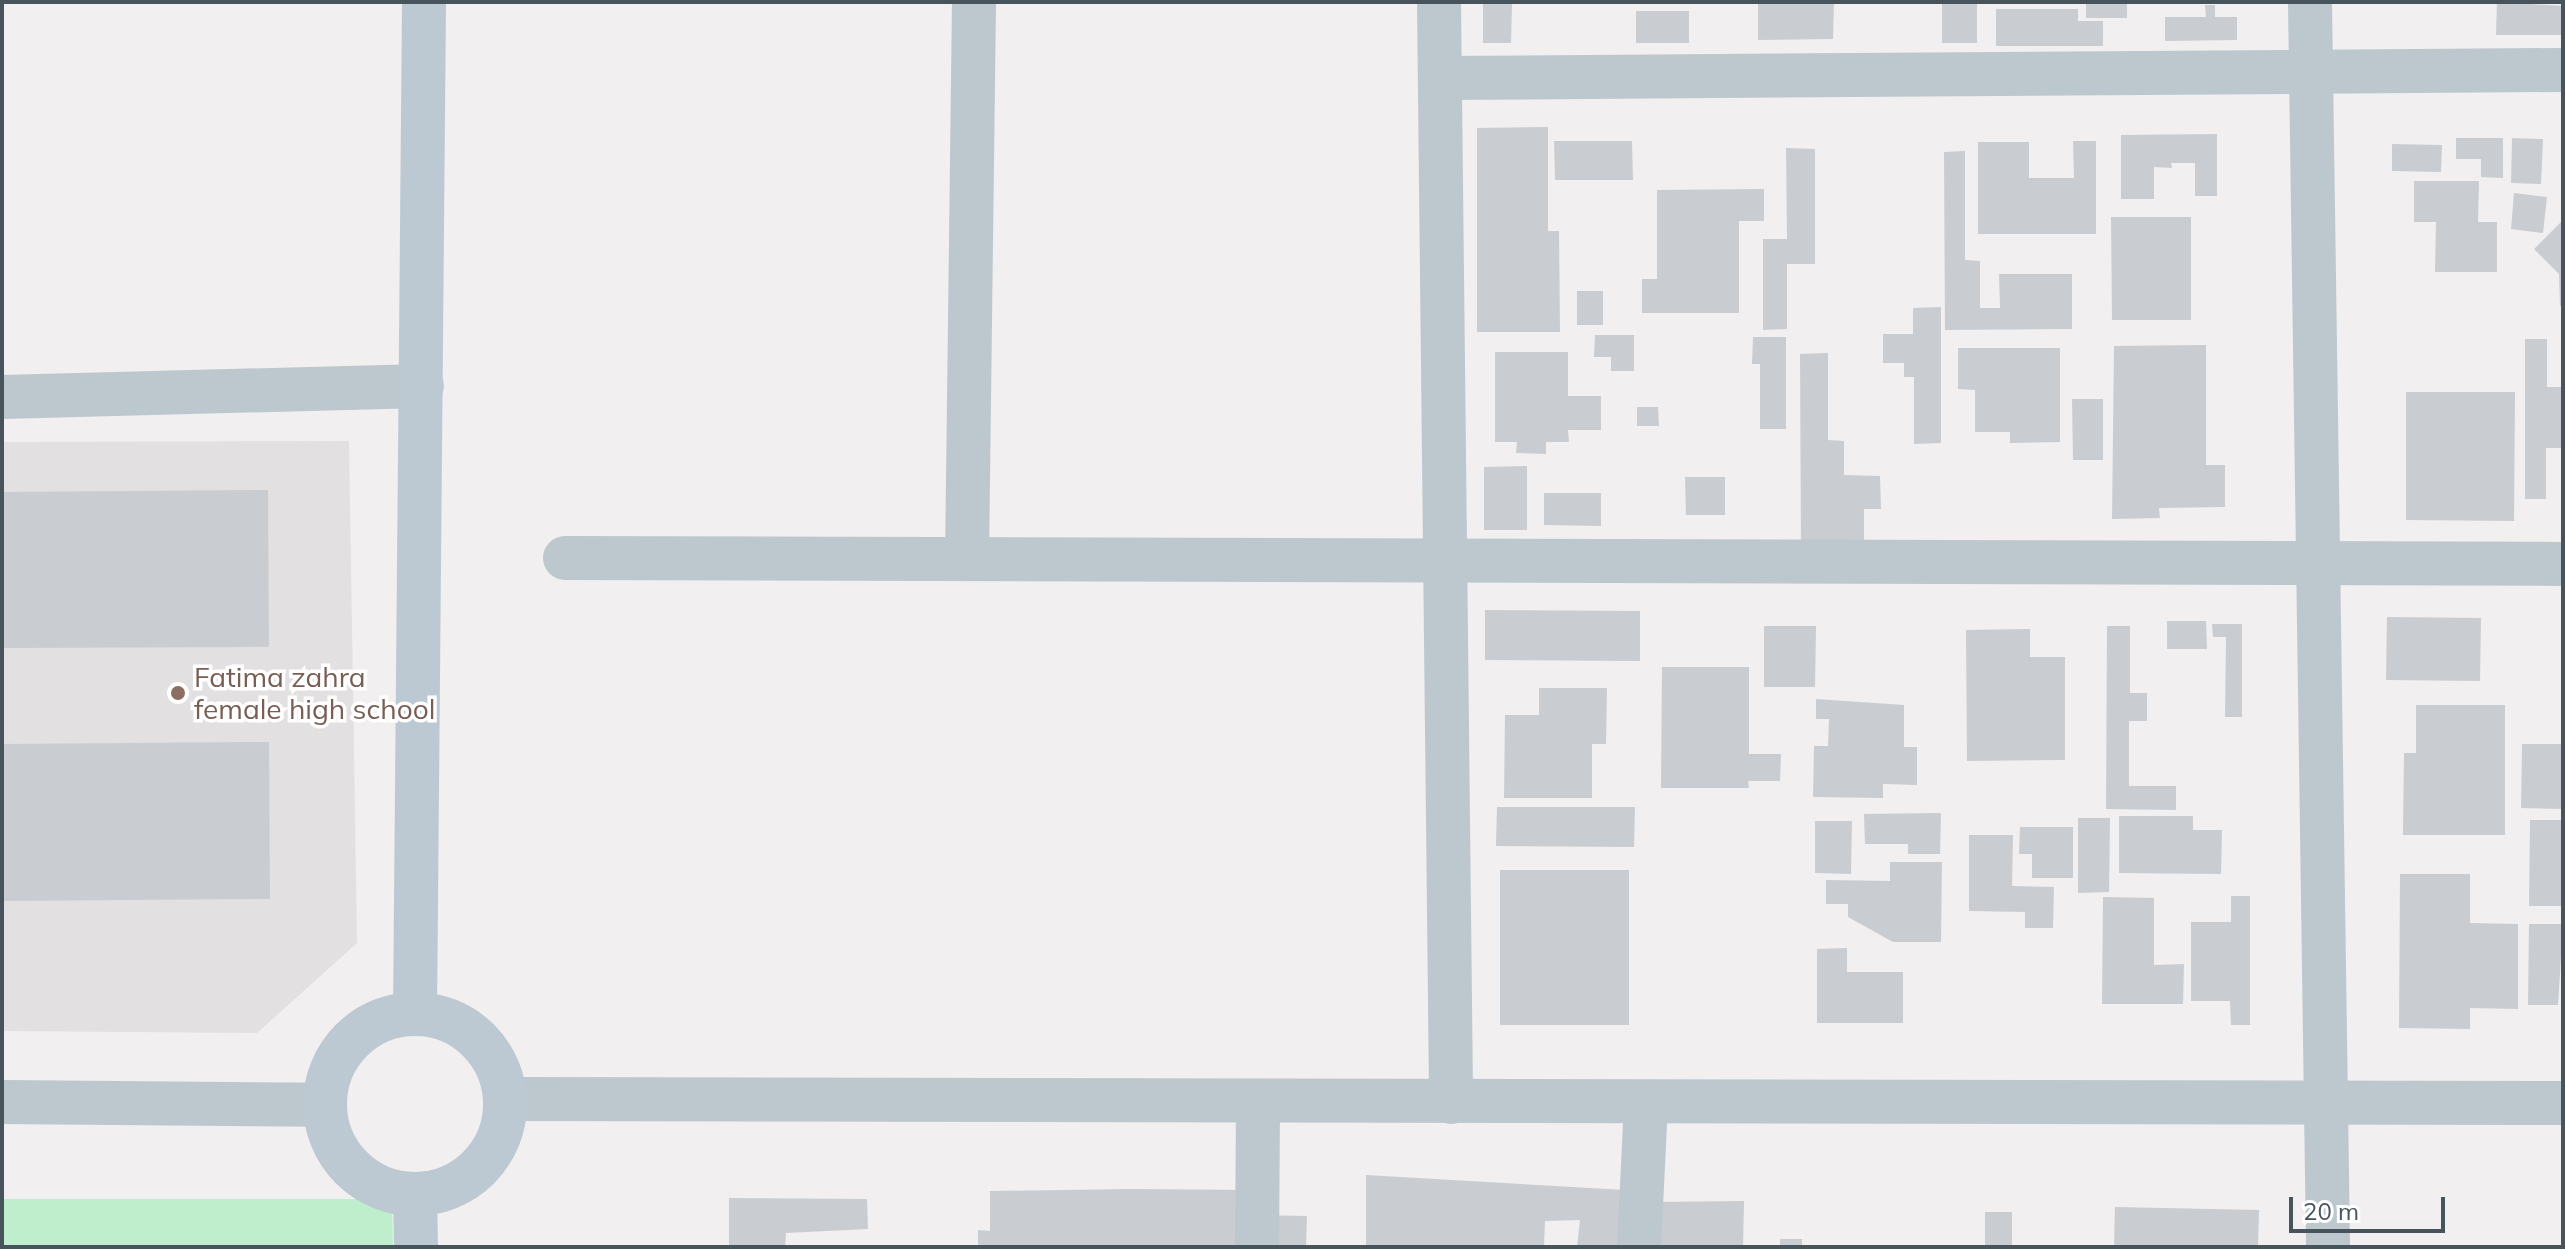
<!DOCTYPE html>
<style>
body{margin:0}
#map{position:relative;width:2565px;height:1249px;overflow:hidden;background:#f1efef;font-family:Mulish,sans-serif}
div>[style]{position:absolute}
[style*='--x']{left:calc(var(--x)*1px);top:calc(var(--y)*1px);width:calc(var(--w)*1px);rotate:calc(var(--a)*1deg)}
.education>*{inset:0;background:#e2e0e1}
.green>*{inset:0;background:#bfeecd}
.building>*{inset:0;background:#c9ccd1}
.street>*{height:44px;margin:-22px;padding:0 22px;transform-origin:22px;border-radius:22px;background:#bdc7ce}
.secondary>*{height:44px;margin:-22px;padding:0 22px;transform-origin:22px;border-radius:22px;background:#bdc9d2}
.secondary>.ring{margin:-22px;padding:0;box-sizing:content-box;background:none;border:44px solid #bdc9d2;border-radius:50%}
.dots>*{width:22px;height:22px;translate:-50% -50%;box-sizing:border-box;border:4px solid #fff;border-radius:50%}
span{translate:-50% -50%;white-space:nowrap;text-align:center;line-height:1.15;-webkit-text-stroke:7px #fff;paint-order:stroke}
.education-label{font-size:28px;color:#785e54}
.left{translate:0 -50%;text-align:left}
.frame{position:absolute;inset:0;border:4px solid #47545c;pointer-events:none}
.scale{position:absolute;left:2289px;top:1197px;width:156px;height:36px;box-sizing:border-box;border:4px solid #47545c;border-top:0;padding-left:10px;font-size:24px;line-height:28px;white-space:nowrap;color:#47545c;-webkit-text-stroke:6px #fff;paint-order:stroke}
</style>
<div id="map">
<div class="education">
<i style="clip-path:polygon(349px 441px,357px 943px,257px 1033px,2px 1031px,2px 442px)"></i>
</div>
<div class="green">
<i style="clip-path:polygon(2px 1199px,392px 1199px,393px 1247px,2px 1247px)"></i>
</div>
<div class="building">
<i style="clip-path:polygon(1758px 2px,1834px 2px,1833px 39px,1758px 40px)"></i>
<i style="clip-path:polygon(1942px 2px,1977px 2px,1977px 43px,1942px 43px)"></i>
<i style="clip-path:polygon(2086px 2px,2127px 2px,2127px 18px,2086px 18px)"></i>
<i style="clip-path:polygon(2497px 2px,2563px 6px,2563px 35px,2496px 35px)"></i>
<i style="clip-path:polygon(1483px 4px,1512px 4px,1511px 43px,1483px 43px)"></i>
<i style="clip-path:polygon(2205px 5px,2215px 5px,2215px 17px,2237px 17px,2237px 40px,2165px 41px,2165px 17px,2206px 17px)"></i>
<i style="clip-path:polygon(1996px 9px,2078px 9px,2078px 21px,2103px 21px,2103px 46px,1996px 46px)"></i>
<i style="clip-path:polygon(1636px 11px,1689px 11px,1689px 43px,1636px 43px)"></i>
<i style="clip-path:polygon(1548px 127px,1548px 231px,1559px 231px,1560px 332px,1477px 332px,1477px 128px)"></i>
<i style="clip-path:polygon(2217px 134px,2217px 196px,2195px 196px,2195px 163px,2171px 163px,2172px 168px,2154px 167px,2154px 199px,2121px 199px,2121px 135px)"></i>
<i style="clip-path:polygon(2456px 138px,2503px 138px,2503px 178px,2481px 177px,2481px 159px,2456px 159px)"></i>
<i style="clip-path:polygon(2512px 138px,2543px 139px,2541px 184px,2511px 183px)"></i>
<i style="clip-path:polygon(1554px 141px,1632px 141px,1633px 180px,1555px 180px)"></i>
<i style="clip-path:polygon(2073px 141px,2096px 141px,2096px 234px,1978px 234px,1978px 142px,2029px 142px,2029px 178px,2074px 178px)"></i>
<i style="clip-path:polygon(2392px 144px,2442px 145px,2441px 172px,2392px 171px)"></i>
<i style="clip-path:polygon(1786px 148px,1815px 149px,1815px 264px,1787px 264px,1787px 329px,1763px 330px,1763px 239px,1787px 239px)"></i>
<i style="clip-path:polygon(1965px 151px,1965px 260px,1980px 261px,1980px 308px,2000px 308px,1999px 274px,2072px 274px,2072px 329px,1945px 330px,1944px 152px)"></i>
<i style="clip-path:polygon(2414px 181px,2479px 181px,2478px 222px,2497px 222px,2497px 272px,2435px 272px,2436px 222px,2414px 222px)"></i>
<i style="clip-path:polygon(1764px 189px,1764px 221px,1739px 221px,1739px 313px,1642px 313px,1642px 279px,1657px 279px,1657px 190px)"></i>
<i style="clip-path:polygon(2514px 193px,2547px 197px,2543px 233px,2511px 229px)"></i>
<i style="clip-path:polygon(2111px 217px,2191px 217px,2191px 320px,2112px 320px)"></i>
<i style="clip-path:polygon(2563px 220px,2563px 306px,2560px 306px,2559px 274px,2534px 249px)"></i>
<i style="clip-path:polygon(1577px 291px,1603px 291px,1603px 325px,1577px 325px)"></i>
<i style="clip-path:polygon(1941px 307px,1941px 443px,1914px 444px,1914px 377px,1904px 377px,1904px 363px,1883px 363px,1883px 334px,1913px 334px,1913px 308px)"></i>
<i style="clip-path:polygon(1595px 335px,1634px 335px,1634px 371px,1611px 371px,1611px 357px,1594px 357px)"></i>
<i style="clip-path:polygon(1753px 337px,1786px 337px,1786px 429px,1760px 429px,1760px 364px,1752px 364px)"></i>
<i style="clip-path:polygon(2525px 339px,2547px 339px,2547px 387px,2563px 387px,2563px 448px,2546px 448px,2546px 499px,2525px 499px)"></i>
<i style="clip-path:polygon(2206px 345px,2206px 465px,2225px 465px,2225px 507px,2159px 508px,2160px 518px,2112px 519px,2114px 346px)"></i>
<i style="clip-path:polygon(1958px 348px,2060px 348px,2060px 442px,2010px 443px,2010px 432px,1975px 432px,1975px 390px,1958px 389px)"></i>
<i style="clip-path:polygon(1495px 352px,1568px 352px,1568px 396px,1601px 396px,1601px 430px,1568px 430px,1569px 442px,1546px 442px,1546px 454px,1516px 453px,1517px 442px,1495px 442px)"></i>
<i style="clip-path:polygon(1828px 353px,1828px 440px,1844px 441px,1844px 475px,1880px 476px,1881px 509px,1864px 509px,1864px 546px,1801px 547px,1800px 354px)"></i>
<i style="clip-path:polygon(2406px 392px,2515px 392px,2514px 521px,2406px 520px)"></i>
<i style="clip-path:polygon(2072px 399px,2103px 399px,2103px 460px,2073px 460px)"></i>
<i style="clip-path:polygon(1637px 407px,1658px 407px,1659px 426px,1637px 426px)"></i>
<i style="clip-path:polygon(1527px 466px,1527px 530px,1484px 530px,1484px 467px)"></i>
<i style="clip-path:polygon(1685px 477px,1725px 477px,1725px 515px,1686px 515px)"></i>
<i style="clip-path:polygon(268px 490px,269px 647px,2px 648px,2px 492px)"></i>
<i style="clip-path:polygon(1544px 493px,1601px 493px,1601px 526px,1544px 525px)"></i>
<i style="clip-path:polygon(1485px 610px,1640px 611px,1640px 661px,1485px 660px)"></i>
<i style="clip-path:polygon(2387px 617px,2481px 618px,2480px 681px,2386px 680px)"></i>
<i style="clip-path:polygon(2167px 621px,2206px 621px,2207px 649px,2167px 649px)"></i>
<i style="clip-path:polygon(2212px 624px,2242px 624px,2242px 717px,2225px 717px,2226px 637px,2213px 637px)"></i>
<i style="clip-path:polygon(1764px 626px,1816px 626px,1815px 687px,1764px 687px)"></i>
<i style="clip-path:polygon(2107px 626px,2130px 626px,2130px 693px,2147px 693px,2147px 721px,2129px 721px,2129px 786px,2176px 786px,2176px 810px,2106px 809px)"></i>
<i style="clip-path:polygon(2030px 629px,2030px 657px,2065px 657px,2065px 760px,1967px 761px,1966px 630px)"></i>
<i style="clip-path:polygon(1662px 667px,1749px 667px,1749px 754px,1781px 754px,1780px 781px,1748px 781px,1749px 788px,1661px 788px)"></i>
<i style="clip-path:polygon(1539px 688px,1607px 688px,1606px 744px,1592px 744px,1592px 798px,1504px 798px,1505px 715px,1539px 715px)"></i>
<i style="clip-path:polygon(1816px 699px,1904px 705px,1904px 747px,1917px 747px,1917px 785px,1883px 784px,1883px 798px,1813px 797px,1814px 746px,1828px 746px,1829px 719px,1816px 719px)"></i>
<i style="clip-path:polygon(2416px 705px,2505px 705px,2505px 835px,2403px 835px,2404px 753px,2416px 753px)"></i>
<i style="clip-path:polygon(269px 742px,270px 899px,2px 901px,2px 744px)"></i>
<i style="clip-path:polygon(2522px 744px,2563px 744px,2563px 809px,2521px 808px)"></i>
<i style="clip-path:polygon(1497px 807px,1635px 807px,1634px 847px,1496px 846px)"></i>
<i style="clip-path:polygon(1941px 813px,1940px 854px,1908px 854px,1908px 844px,1865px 844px,1864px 814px)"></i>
<i style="clip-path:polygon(2119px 816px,2193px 816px,2193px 830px,2222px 830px,2221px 874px,2119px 873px)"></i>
<i style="clip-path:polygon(2078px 818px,2110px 818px,2109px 892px,2078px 893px)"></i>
<i style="clip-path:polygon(2530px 820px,2563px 820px,2563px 906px,2529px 906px)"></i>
<i style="clip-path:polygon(1815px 821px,1852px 821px,1851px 874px,1815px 873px)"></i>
<i style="clip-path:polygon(2020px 827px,2073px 827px,2073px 878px,2032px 878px,2032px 854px,2019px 854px)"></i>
<i style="clip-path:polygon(1969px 835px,2013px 835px,2012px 886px,2054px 887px,2053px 928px,2025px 928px,2025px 912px,1969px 911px)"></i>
<i style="clip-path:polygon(1890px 862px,1942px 862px,1941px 942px,1893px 942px,1848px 917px,1848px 904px,1826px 904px,1826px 880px,1890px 881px)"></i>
<i style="clip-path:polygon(1500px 870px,1629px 870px,1629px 1025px,1500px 1025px)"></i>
<i style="clip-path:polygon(2400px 874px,2470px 874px,2470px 923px,2518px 924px,2518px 1009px,2470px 1008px,2470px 1029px,2399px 1028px)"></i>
<i style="clip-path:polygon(2231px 896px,2250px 896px,2250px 1025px,2231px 1025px,2230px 1001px,2191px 1001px,2191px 922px,2231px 922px)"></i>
<i style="clip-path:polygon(2103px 897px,2154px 898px,2154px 965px,2184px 964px,2183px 1004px,2102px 1004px)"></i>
<i style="clip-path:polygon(2529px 924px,2563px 924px,2558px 1005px,2528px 1005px)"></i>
<i style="clip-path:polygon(1847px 948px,1847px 972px,1903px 972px,1903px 1023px,1817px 1023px,1817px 949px)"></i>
<i style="clip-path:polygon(1366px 1175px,1625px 1190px,1622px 1247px,1577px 1247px,1580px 1220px,1545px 1221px,1544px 1247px,1366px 1247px)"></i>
<i style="clip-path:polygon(1131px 1189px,1250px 1190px,1251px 1247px,978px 1247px,978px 1230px,990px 1231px,990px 1191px)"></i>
<i style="clip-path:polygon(729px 1198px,867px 1199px,868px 1229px,786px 1233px,785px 1247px,729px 1247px)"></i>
<i style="clip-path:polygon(1744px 1201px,1743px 1247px,1657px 1247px,1656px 1202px)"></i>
<i style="clip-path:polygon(2115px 1207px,2259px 1210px,2258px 1247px,2114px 1247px)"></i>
<i style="clip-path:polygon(1985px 1212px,2012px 1212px,2012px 1247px,1985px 1247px)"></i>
<i style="clip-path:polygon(1262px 1215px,1307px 1216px,1306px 1247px,1262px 1247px)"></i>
<i style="clip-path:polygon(1780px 1239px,1802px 1239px,1802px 1247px,1780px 1247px)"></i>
</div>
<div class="street">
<i style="--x:1439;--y:2;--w:1100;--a:89.37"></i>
<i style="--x:2310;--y:2;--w:1245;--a:89.17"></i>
<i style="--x:1440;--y:78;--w:1123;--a:-0.41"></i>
<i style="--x:2;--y:397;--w:420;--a:-1.5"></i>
<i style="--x:565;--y:558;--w:1998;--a:0.17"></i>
<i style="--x:967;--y:559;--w:557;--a:-89.28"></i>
<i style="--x:506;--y:1099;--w:2057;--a:0.11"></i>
<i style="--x:2;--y:1102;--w:323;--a:0.5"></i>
<i style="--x:1257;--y:1247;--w:145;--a:-89.6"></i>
<i style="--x:1639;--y:1247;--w:145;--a:-87.2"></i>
</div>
<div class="secondary">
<i style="--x:415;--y:1014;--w:1012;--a:-89.49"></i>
<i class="ring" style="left:325px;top:1014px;width:136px;height:136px"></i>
<i style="--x:415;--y:1194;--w:53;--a:88.9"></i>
</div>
<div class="dots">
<i style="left:178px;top:693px;background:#8d6e63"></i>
</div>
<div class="education-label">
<span class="left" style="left:194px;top:693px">Fatima zahra<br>female high school</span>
</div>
<div class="frame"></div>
<div class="scale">20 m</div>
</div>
